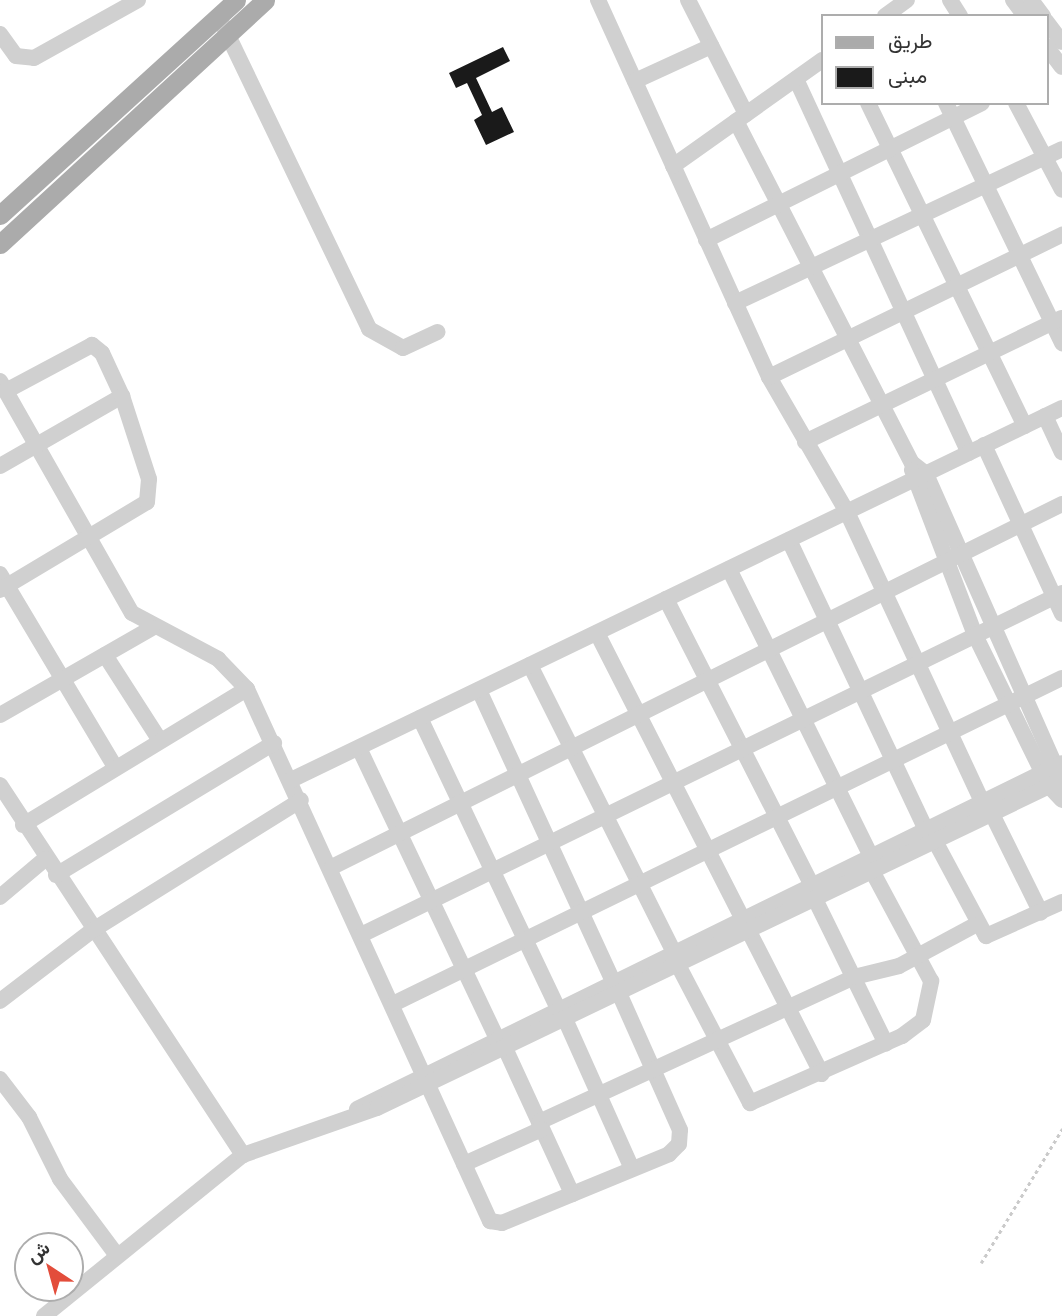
<!DOCTYPE html>
<meta charset="utf-8">
<style>
body{margin:0}
#map{position:relative;width:1062px;height:1316px;overflow:hidden;background:#fff;font-family:"Asap Condensed",Vazirmatn,sans-serif}
div>[style]{position:absolute}
[style*='--x']{left:calc(var(--x)*1px);top:calc(var(--y)*1px);width:calc(var(--w)*1px);rotate:calc(var(--a)*1deg)}
.building>*{inset:0;background:#1a1a1a}
.path>*{height:2.5px;margin-top:-1.25px;transform-origin:0;background:repeating-linear-gradient(90deg,#cacaca 0 3.5px,transparent 0 7px)}
.minor>*{height:16px;margin:-8px;padding:0 8px;transform-origin:8px;border-radius:8px;background:#d0d0d0}
.major>*{height:19px;margin:-9.5px;padding:0 9.5px;transform-origin:9.5px;border-radius:9.5px;background:#ababab}
span{translate:-50% -50%;white-space:nowrap;text-align:center;line-height:1.15;-webkit-text-stroke:7px #fff;paint-order:stroke}
.legend{position:absolute;left:821px;top:14px;width:228px;height:91px;box-sizing:border-box;background:#fff;border:2px solid #adadad;margin:0;padding:9px 12px;list-style:none;font-size:21px;color:#333}
.legend li{display:flex;align-items:center;gap:14px;height:35px}
.legend b{width:35px;border:2px solid #adadad}
.north{position:absolute;left:14px;top:1232px;width:70px;height:70px;box-sizing:border-box;background:#fff;border:2px solid #adadad;border-radius:50%;rotate:324deg;font-size:19px;font-weight:700;line-height:28px;text-align:center;color:#333}
.north::after{content:'';display:block;margin:auto;width:24px;height:32px;background:#e34d3b;clip-path:polygon(50% 0,100% 100%,50% 72%,0 100%)}
</style>
<div id="map">
<div class="building">
<i style="clip-path:polygon(503px 47px,510px 61px,476px 78px,492px 112px,502px 107px,514px 132px,486px 145px,474px 120px,482px 115px,467px 83px,456px 88px,449px 73px)"></i>
</div>
<div class="path">
<i style="--x:981;--y:1263;--w:157;--a:-58.8"></i>
</div>
<div class="minor">
<i style="--x:598;--y:0;--w:414;--a:65.6"></i>
<i style="--x:769;--y:377;--w:156;--a:60"></i>
<i style="--x:847;--y:512;--w:320;--a:65"></i>
<i style="--x:688;--y:0;--w:128;--a:63"></i>
<i style="--x:950;--y:0;--w:19;--a:58"></i>
<i style="--x:1013;--y:0;--w:20;--a:53"></i>
<i style="--x:1031;--y:0;--w:20;--a:53"></i>
<i style="--x:885;--y:16;--w:27;--a:-36"></i>
<i style="--x:1046;--y:21;--w:26;--a:53"></i>
<i style="--x:223;--y:25;--w:337;--a:64.3"></i>
<i style="--x:369;--y:329;--w:39;--a:29"></i>
<i style="--x:403;--y:348;--w:38;--a:-25"></i>
<i style="--x:0;--y:34;--w:27;--a:54"></i>
<i style="--x:16;--y:56;--w:18;--a:6"></i>
<i style="--x:34;--y:58;--w:119;--a:-29.1"></i>
<i style="--x:1046;--y:46;--w:26;--a:53"></i>
<i style="--x:796;--y:79;--w:412;--a:65.2"></i>
<i style="--x:635;--y:81;--w:84;--a:-24.7"></i>
<i style="--x:868;--y:103;--w:359;--a:64.1"></i>
<i style="--x:946;--y:103;--w:267;--a:64.2"></i>
<i style="--x:1016;--y:103;--w:98;--a:62.1"></i>
<i style="--x:736;--y:121;--w:385;--a:62.8"></i>
<i style="--x:912;--y:463;--w:18;--a:38"></i>
<i style="--x:926;--y:474;--w:331;--a:66.1"></i>
<i style="--x:673;--y:166;--w:183;--a:-35.4"></i>
<i style="--x:706;--y:240;--w:308;--a:-26.4"></i>
<i style="--x:735;--y:303;--w:361;--a:-25.2"></i>
<i style="--x:769;--y:377;--w:326;--a:-25.9"></i>
<i style="--x:0;--y:381;--w:267;--a:60.4"></i>
<i style="--x:132;--y:613;--w:98;--a:28.1"></i>
<i style="--x:218;--y:659;--w:42;--a:46"></i>
<i style="--x:247;--y:689;--w:585;--a:65.45"></i>
<i style="--x:490;--y:1221;--w:12;--a:9"></i>
<i style="--x:502;--y:1223;--w:181;--a:-22.4"></i>
<i style="--x:669;--y:1154;--w:14;--a:-45"></i>
<i style="--x:679;--y:1144;--w:14;--a:-86"></i>
<i style="--x:680;--y:1130;--w:150;--a:-114"></i>
<i style="--x:1045;--y:416;--w:40;--a:65"></i>
<i style="--x:805;--y:442;--w:285;--a:-25.8"></i>
<i style="--x:984;--y:445;--w:186;--a:65.2"></i>
<i style="--x:0;--y:466;--w:141;--a:-29.8"></i>
<i style="--x:122;--y:396;--w:47;--a:-114.9"></i>
<i style="--x:102;--y:353;--w:13;--a:-141"></i>
<i style="--x:92;--y:345;--w:98;--a:151.9"></i>
<i style="--x:912;--y:470;--w:177;--a:69.1"></i>
<i style="--x:975;--y:635;--w:168;--a:63.9"></i>
<i style="--x:1049;--y:786;--w:19;--a:47"></i>
<i style="--x:789;--y:540;--w:321;--a:64.7"></i>
<i style="--x:729;--y:569;--w:320;--a:63.7"></i>
<i style="--x:0;--y:574;--w:222;--a:59.2"></i>
<i style="--x:0;--y:590;--w:171;--a:-30.9"></i>
<i style="--x:147;--y:502;--w:23;--a:-85"></i>
<i style="--x:149;--y:479;--w:87;--a:-108"></i>
<i style="--x:666;--y:599;--w:321;--a:63"></i>
<i style="--x:597;--y:633;--w:495;--a:63"></i>
<i style="--x:105;--y:655;--w:100;--a:57.3"></i>
<i style="--x:530;--y:665;--w:321;--a:63.4"></i>
<i style="--x:479;--y:690;--w:321;--a:65.3"></i>
<i style="--x:0;--y:715;--w:175;--a:-29.8"></i>
<i style="--x:420;--y:718;--w:321;--a:64.6"></i>
<i style="--x:359;--y:748;--w:321;--a:64.6"></i>
<i style="--x:291;--y:780;--w:856;--a:-25.76"></i>
<i style="--x:0;--y:785;--w:443;--a:56.7"></i>
<i style="--x:992;--y:814;--w:110;--a:63.7"></i>
<i style="--x:23;--y:825;--w:262;--a:-31.3"></i>
<i style="--x:935;--y:841;--w:108;--a:61.8"></i>
<i style="--x:986;--y:936;--w:83;--a:-24.1"></i>
<i style="--x:332;--y:867;--w:815;--a:-26.44"></i>
<i style="--x:56;--y:875;--w:255;--a:-31.2"></i>
<i style="--x:0;--y:897;--w:59;--a:-40.2"></i>
<i style="--x:815;--y:899;--w:161;--a:63.9"></i>
<i style="--x:363;--y:934;--w:778;--a:-26"></i>
<i style="--x:678;--y:965;--w:156;--a:62.4"></i>
<i style="--x:750;--y:1103;--w:166;--a:-23.8"></i>
<i style="--x:902;--y:1036;--w:26;--a:-37"></i>
<i style="--x:923;--y:1020;--w:40;--a:-78"></i>
<i style="--x:931;--y:981;--w:125;--a:-118.2"></i>
<i style="--x:0;--y:1001;--w:117;--a:-37.4"></i>
<i style="--x:93;--y:930;--w:245;--a:-32"></i>
<i style="--x:395;--y:1003;--w:742;--a:-25.98"></i>
<i style="--x:565;--y:1019;--w:164;--a:65.9"></i>
<i style="--x:505;--y:1048;--w:161;--a:65.3"></i>
<i style="--x:0;--y:1079;--w:48;--a:52.7"></i>
<i style="--x:29;--y:1117;--w:69;--a:63.4"></i>
<i style="--x:60;--y:1179;--w:94;--a:53.3"></i>
<i style="--x:357;--y:1109;--w:785;--a:-26.14"></i>
<i style="--x:539;--y:1122;--w:347;--a:-24.7"></i>
<i style="--x:854;--y:977;--w:46;--a:-13.7"></i>
<i style="--x:899;--y:966;--w:86;--a:-28.3"></i>
<i style="--x:464;--y:1164;--w:85;--a:-24.2"></i>
<i style="--x:44;--y:1316;--w:256;--a:-39"></i>
<i style="--x:243;--y:1155;--w:142;--a:-19.3"></i>
<i style="--x:377;--y:1108;--w:759;--a:-25.59"></i>
</div>
<div class="major">
<i style="--x:0;--y:215;--w:319;--a:-42.3"></i>
<i style="--x:0;--y:244;--w:360;--a:-42.6"></i>
</div>
<ul class="legend">
<li><b style="height:9px;background:#ababab"></b>طريق</li>
<li><b style="height:19px;background:#1a1a1a"></b>مبنى</li>
</ul>
<div class="north">ش</div>
</div>
